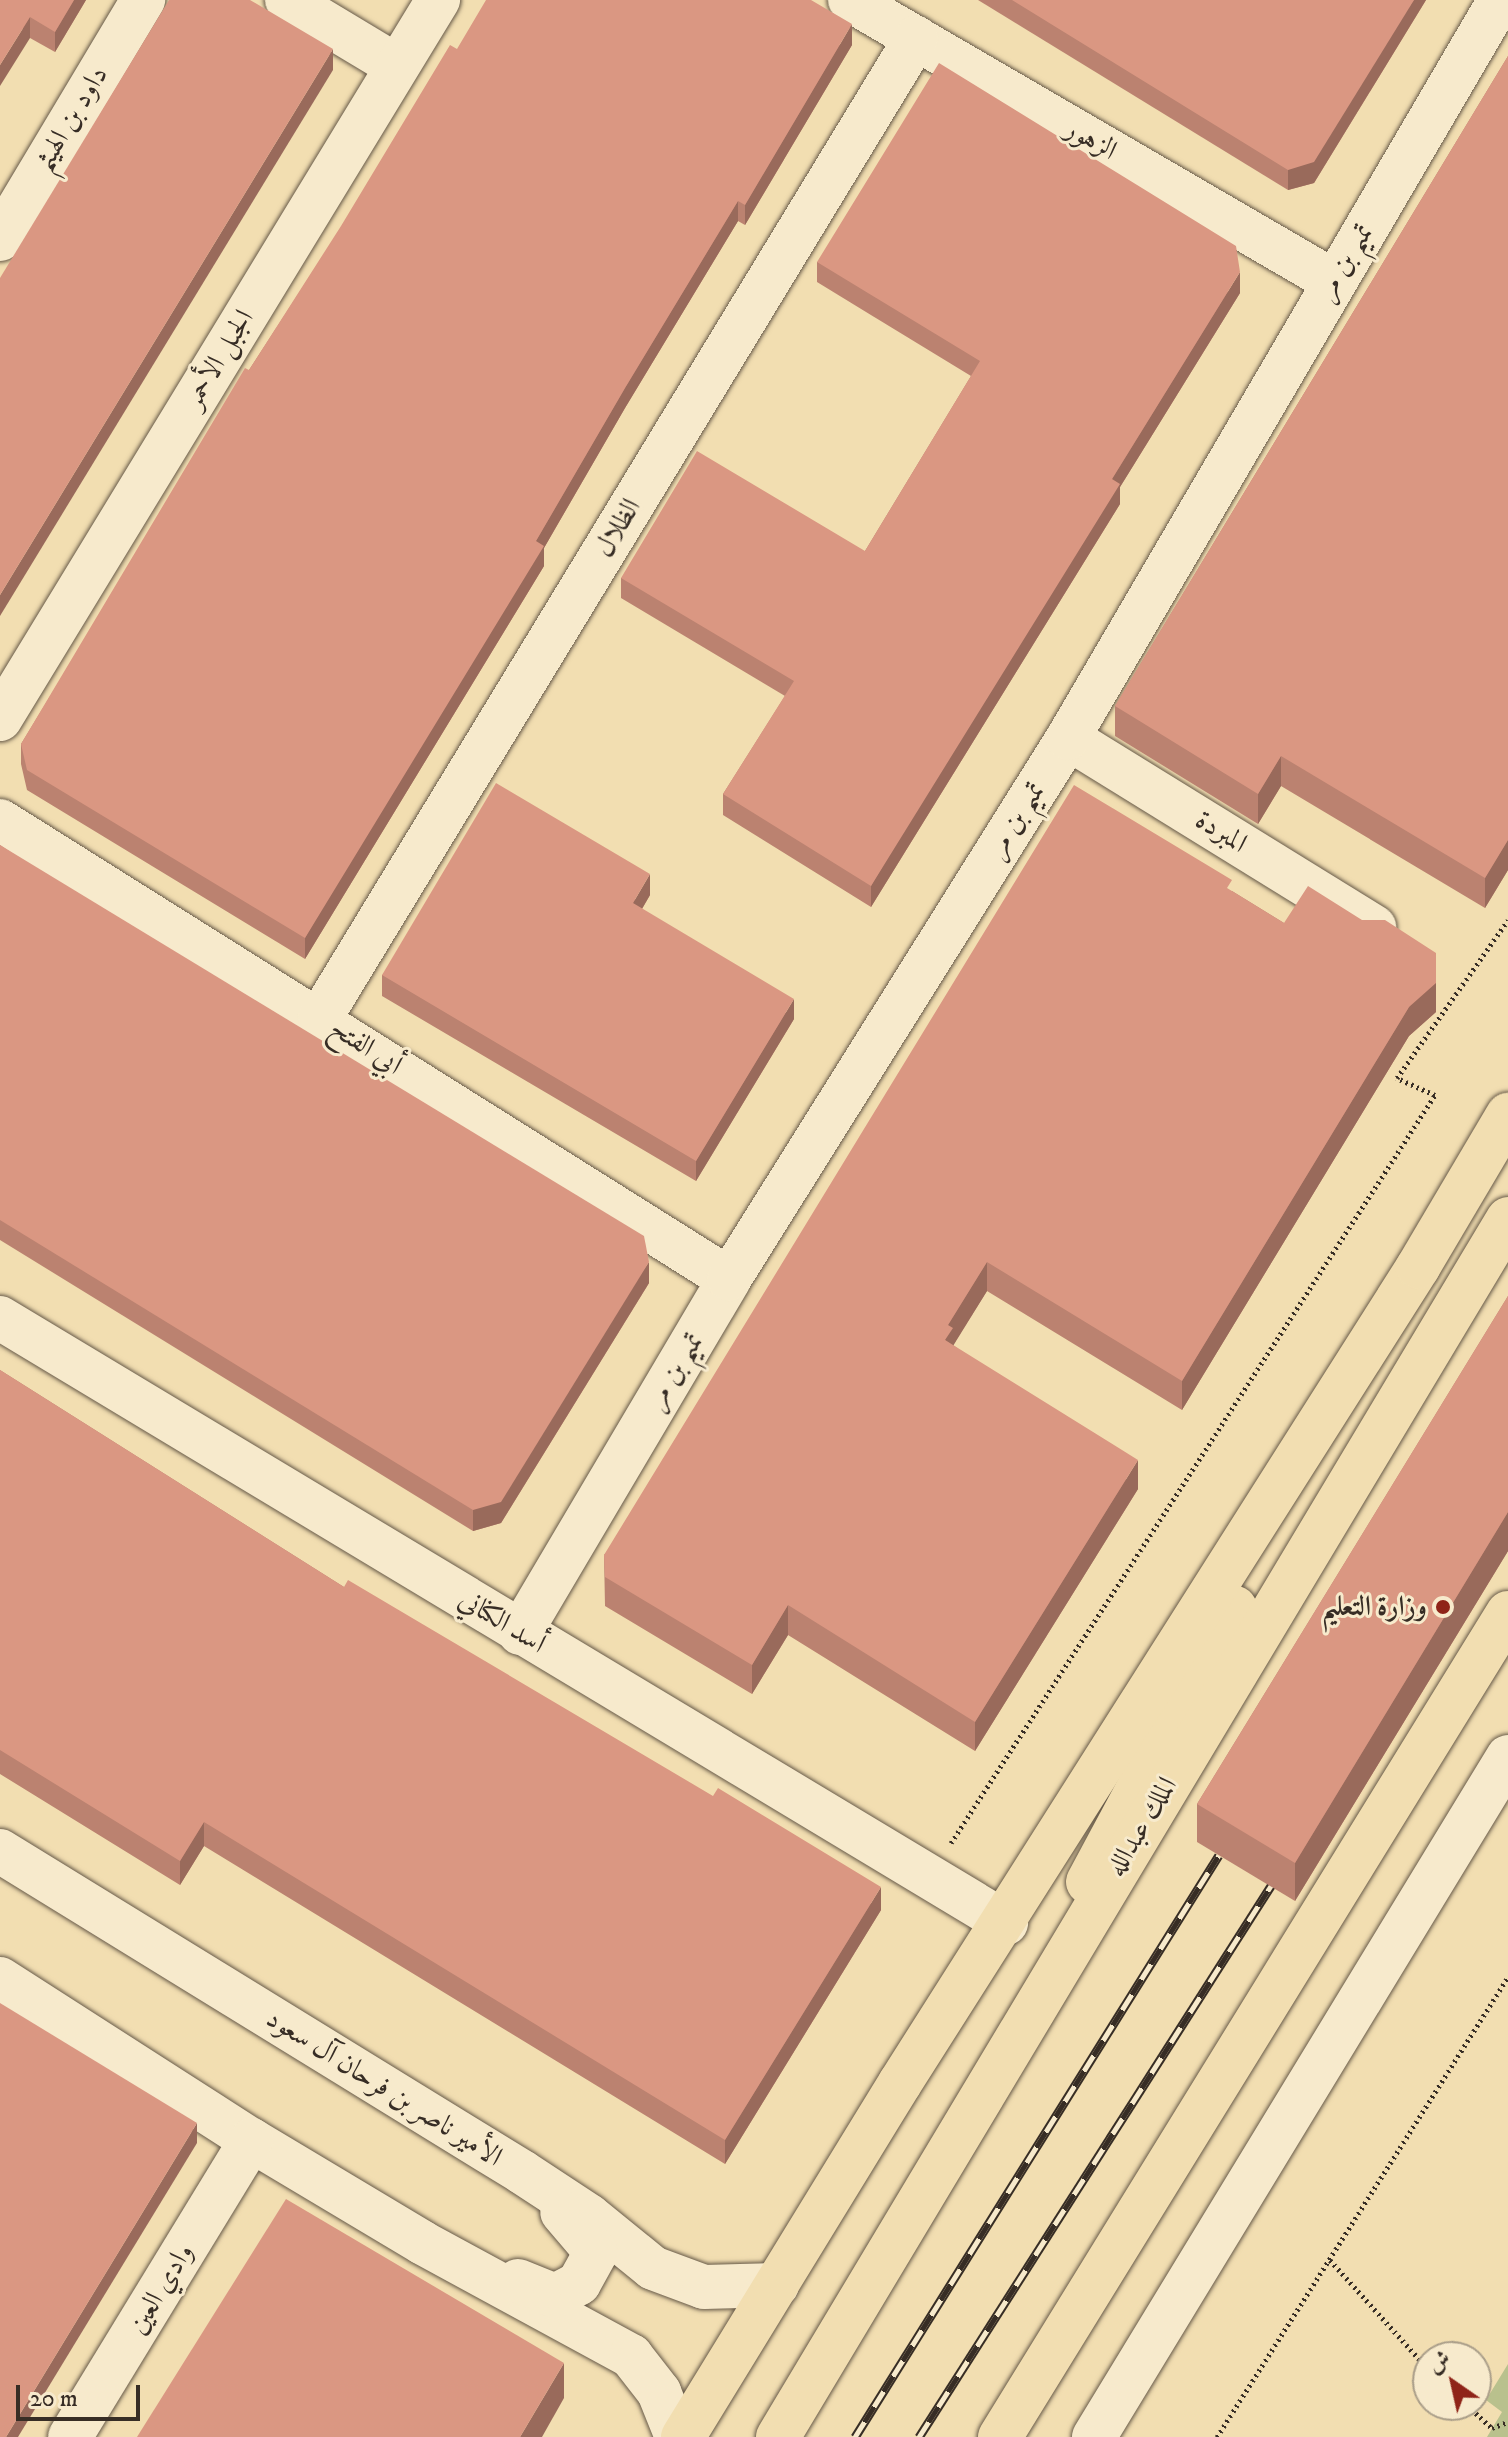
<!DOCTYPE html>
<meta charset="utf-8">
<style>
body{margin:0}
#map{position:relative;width:1508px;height:2437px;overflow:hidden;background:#f2deb1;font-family:"IM FELL DW Pica",Amiri,serif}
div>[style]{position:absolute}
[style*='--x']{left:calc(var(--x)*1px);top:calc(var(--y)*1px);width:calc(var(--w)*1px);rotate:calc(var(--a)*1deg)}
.green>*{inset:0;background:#b9c18d}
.path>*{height:5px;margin-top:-2.5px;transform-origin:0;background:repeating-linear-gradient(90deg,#372d25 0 2px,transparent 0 6px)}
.roads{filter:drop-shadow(0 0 2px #665948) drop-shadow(0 0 2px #665948)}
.minor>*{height:44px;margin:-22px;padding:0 22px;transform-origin:22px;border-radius:22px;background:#f7eacc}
.major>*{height:44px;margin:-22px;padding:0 22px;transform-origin:22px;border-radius:22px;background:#f2deb1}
.highway>*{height:44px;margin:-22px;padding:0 22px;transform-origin:22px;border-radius:22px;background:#f2deb1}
.rail>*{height:9px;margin-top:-4.5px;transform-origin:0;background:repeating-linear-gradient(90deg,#f7eacc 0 18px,#372d25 0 36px);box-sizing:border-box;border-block:2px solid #372d25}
.wall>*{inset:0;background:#bb8270}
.shaded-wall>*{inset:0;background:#996a5b}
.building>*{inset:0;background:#da9782}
.dots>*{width:22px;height:22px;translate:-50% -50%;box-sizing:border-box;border:4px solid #f7eacc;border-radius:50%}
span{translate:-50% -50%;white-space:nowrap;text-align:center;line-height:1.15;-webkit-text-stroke:6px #f7eacc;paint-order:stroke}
.street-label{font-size:28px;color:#372d25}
.poi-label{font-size:28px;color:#372d25;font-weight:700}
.right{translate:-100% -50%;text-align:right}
.north{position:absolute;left:1412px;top:2341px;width:80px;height:80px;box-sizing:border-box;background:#f7eacc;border:2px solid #aa9e89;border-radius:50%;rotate:326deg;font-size:22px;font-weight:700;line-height:32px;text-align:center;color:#372d25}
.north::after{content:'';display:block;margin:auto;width:28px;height:36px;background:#8f2418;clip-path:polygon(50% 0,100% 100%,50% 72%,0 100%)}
.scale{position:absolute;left:16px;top:2385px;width:124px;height:36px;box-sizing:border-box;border:4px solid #372d25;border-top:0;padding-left:10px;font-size:24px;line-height:28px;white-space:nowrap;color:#372d25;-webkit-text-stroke:6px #f7eacc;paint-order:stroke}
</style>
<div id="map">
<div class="green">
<i style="clip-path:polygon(1508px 2364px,1508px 2437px,1487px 2437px,1502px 2412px,1486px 2400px)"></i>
</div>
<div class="path">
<i style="--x:951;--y:1843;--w:891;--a:-57.09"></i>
<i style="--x:1435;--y:1095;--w:42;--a:-155.9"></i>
<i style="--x:1397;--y:1078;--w:193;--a:-54.9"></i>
<i style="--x:1330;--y:2260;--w:147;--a:48"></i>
<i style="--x:1467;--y:2405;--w:34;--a:43"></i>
<i style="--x:1492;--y:2428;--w:17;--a:-21"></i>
<i style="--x:1217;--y:2437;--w:544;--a:-57.68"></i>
</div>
<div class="roads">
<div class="minor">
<i style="--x:287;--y:0;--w:128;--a:31"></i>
<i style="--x:850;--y:0;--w:559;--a:30.19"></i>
<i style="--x:0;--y:239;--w:279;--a:-59.1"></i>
<i style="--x:0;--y:719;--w:842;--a:-58.65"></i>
<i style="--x:1068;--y:738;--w:360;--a:31.7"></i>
<i style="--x:0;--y:821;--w:861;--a:32.14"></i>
<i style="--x:320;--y:1018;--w:1147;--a:-58.69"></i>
<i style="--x:0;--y:1318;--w:1174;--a:31.02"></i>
<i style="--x:520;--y:1633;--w:411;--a:-59.4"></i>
<i style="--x:729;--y:1279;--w:638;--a:-57.93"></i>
<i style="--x:1068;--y:738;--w:855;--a:-59.66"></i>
<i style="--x:0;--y:1851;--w:613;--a:31.59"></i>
<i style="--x:522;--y:2172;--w:80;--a:33.3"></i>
<i style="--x:589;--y:2216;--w:82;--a:39.1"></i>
<i style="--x:653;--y:2268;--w:54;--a:20.4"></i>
<i style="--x:704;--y:2287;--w:73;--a:-1.6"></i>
<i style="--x:0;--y:1979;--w:298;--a:32.7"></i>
<i style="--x:251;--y:2140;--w:200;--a:30.9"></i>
<i style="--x:423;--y:2243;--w:237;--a:28.5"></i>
<i style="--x:631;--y:2356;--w:46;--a:52.1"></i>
<i style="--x:659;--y:2392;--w:48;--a:68.2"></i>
<i style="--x:518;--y:2281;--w:40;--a:22"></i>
<i style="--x:555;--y:2296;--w:27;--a:-28"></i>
<i style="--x:579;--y:2283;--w:35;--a:-61"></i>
<i style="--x:596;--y:2252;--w:52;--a:-130.4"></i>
<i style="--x:70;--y:2437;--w:348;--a:-58.6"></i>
<i style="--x:1094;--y:2437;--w:796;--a:-58.67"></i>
</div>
<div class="major">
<i style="--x:1088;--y:1882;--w:311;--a:-61.8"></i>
<i style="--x:683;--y:2437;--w:415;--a:-58.5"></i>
<i style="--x:900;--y:2083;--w:967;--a:-57.59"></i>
<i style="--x:1418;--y:1267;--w:177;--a:-59.4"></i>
</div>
<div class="highway">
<i style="--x:778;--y:2437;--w:1420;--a:-59.06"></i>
<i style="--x:1000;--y:2437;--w:968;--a:-58.35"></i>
</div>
</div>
<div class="rail">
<i style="--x:855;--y:2437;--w:686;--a:-57.98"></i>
<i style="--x:919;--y:2437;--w:676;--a:-57.44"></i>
</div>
<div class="wall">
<i style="clip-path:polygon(0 0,86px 0,55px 52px,30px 38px)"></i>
<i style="clip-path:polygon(978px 0,1426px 0,1314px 183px,1288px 190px)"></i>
<i style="clip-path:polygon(852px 45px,745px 225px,738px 221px,625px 408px,544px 548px,544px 566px,305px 959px,27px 790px,21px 764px,21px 744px,249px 370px,457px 49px)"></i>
<i style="clip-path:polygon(1508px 56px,1508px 870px,1485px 908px,1281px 786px,1258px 824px,1115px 736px,1115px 706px)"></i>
<i style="clip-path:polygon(817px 262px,1240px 293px,1120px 487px,1120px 504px,871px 907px,723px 815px,723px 794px,785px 696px,621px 598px,621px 578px,865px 551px,971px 376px,817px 282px)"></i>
<i style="clip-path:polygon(0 845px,649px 1283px,501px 1523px,473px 1531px,0 1240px)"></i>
<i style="clip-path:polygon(1232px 891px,1284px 923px,1436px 1012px,1409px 1036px,1182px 1410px,987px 1291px,953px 1345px,1138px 1489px,975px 1751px,788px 1635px,752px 1694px,605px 1606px,604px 1555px)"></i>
<i style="clip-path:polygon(650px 895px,642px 909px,794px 1019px,696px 1181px,382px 996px,382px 975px)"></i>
<i style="clip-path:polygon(1508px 1296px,1508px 1551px,1295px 1901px,1197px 1842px,1197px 1804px)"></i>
<i style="clip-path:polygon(0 1370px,344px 1587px,881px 1910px,725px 2164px,204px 1846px,180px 1885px,0 1774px)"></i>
</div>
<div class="shaded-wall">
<i style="clip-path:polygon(74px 0,86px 0,55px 52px,55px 32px)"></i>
<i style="clip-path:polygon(1414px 0,1426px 0,1314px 183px,1288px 190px,1288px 170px)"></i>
<i style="clip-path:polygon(30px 17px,30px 38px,0 86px,0 65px)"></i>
<i style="clip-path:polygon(852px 24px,852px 45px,745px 225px,745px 205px)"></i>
<i style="clip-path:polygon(333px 49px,333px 70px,0 616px,0 595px)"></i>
<i style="clip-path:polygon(738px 201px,738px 221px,625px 408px,544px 548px,544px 566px,305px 959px,305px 938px,625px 388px)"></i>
<i style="clip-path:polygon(1240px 272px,1240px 293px,1120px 487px,1120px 504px,871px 907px,871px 886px,1112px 479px)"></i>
<i style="clip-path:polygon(1281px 756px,1281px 786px,1258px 824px,1258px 794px)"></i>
<i style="clip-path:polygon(1508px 840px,1508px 870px,1485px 908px,1485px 878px)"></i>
<i style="clip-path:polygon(650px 874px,650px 895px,633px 924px,633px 903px)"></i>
<i style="clip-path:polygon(1436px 953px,1436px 1012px,1409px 1036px,1182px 1410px,1182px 1381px,1409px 1007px)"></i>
<i style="clip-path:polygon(794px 999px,794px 1019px,696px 1181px,696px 1161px)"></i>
<i style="clip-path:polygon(649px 1262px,649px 1283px,501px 1523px,473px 1531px,473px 1510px)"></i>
<i style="clip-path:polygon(987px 1262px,987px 1291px,953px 1346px,945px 1340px,948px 1325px)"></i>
<i style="clip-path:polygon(1138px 1460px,1138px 1489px,975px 1751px,975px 1722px)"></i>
<i style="clip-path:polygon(1508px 1512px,1508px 1551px,1295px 1901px,1295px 1863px)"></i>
<i style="clip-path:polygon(788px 1605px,788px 1635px,752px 1694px,752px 1665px)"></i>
<i style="clip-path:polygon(204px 1822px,204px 1846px,180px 1885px,180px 1861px)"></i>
<i style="clip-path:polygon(881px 1887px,881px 1910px,725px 2164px,725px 2140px)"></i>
<i style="clip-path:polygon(197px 2123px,197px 2143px,18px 2437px,6px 2437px)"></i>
<i style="clip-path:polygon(564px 2363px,564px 2398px,542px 2437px,520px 2437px)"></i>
</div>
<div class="building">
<i style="clip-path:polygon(0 0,74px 0,55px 32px,30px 17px,0 65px)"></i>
<i style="clip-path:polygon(169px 0,250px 0,333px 49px,0 595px,0 278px)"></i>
<i style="clip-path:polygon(486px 0,811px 0,852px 24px,745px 205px,738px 201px,625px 388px,536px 541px,544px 546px,305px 938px,27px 770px,21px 744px,245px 368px,249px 370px,341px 226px,450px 45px,457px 49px)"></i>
<i style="clip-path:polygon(1012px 0,1414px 0,1314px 162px,1288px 170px)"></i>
<i style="clip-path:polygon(1508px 56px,1508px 840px,1485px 878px,1281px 756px,1258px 794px,1115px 706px)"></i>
<i style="clip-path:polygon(939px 63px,1236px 246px,1240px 272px,1112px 479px,1120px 484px,871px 886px,723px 794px,794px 681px,621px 578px,697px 451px,865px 551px,980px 361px,817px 262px)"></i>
<i style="clip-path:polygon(496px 783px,650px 874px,633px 903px,794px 999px,696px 1161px,382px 975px)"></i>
<i style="clip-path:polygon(1074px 785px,1232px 880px,1227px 888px,1284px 923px,1308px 886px,1362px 920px,1385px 920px,1436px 953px,1436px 983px,1409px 1007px,1182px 1381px,987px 1262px,948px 1325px,953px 1328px,945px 1340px,1138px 1460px,975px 1722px,788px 1605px,752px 1665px,605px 1577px,604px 1555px)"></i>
<i style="clip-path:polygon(0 845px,644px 1236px,649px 1262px,501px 1502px,473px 1510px,0 1220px)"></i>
<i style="clip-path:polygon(1508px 1296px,1508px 1512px,1295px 1863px,1197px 1804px)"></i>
<i style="clip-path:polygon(0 1370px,344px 1587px,348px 1580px,713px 1796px,718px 1788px,881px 1887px,725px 2140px,204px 1822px,180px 1861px,0 1750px)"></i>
<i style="clip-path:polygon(0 2003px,197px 2123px,6px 2437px,0 2437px)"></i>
<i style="clip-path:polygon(286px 2199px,564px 2363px,520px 2437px,137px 2437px)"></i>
</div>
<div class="dots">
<i style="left:1443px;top:1607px;background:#8f2418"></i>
</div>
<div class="street-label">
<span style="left:71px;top:119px;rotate:-59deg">داود بن الهيثم</span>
<span style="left:1091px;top:140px;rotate:30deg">الزهور</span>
<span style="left:1345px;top:262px;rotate:-59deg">تميم بن مر</span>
<span style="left:219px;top:359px;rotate:-59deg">الجبل الأحمر</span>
<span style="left:618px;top:528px;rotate:-59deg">الظلال</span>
<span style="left:1016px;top:820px;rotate:-58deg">تميم بن مر</span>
<span style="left:1221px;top:832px;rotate:32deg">المبردة</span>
<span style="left:366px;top:1047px;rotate:33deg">أبي الفتح</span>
<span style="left:675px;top:1371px;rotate:-59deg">تميم بن مر</span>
<span style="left:502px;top:1622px;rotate:31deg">أسد الكناني</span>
<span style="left:1142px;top:1827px;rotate:-59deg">الملك عبدالله</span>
<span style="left:384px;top:2088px;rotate:32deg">الأمير ناصر بن فرحان آل سعود</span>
<span style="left:161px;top:2289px;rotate:-59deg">وادي العين</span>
</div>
<div class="poi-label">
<span class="right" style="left:1427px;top:1607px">وزارة التعليم</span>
</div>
<div class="north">ش</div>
<div class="scale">20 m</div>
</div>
